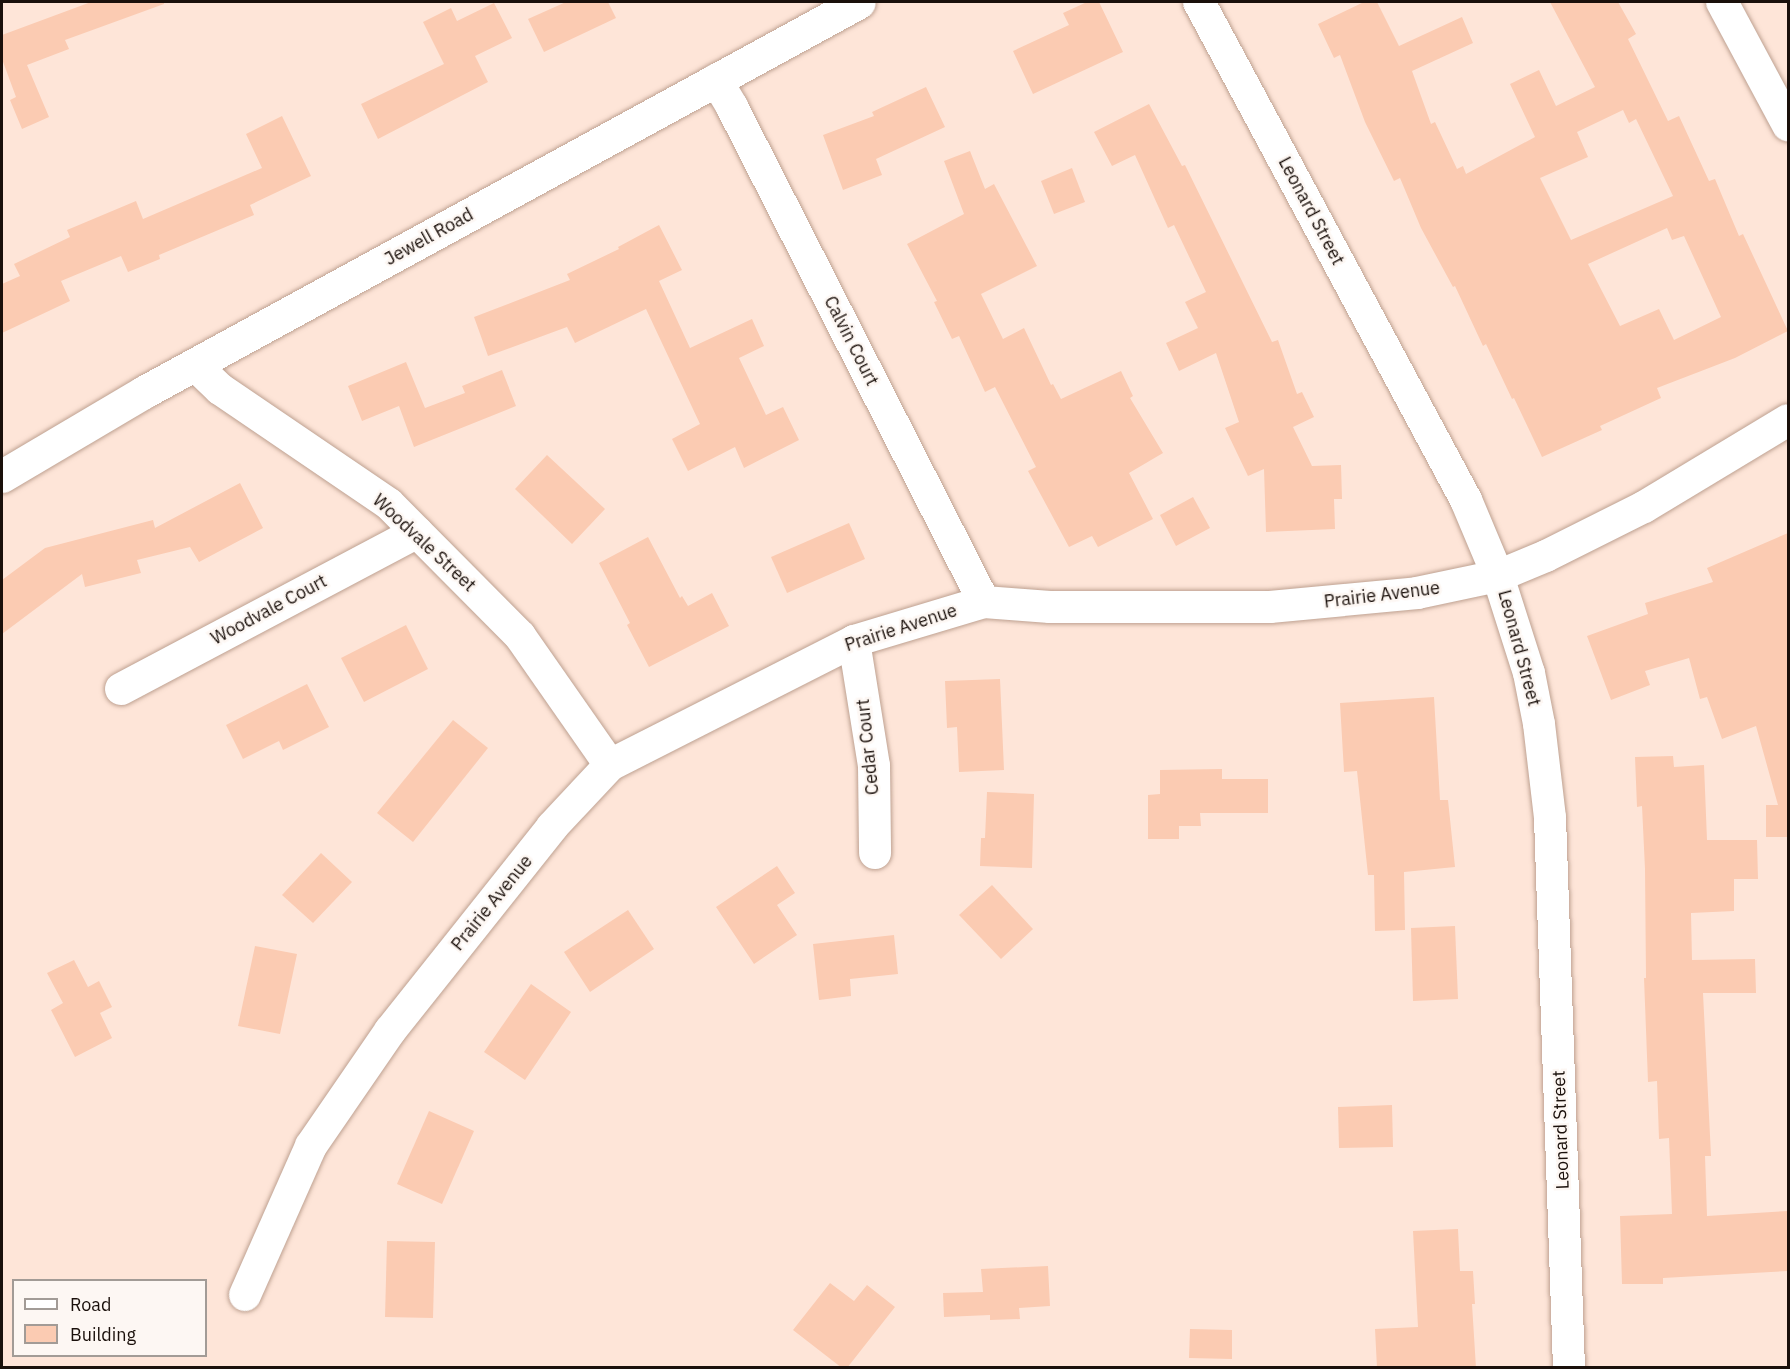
<!DOCTYPE html>
<style>
body{margin:0}
#map{position:relative;width:1790px;height:1369px;overflow:hidden;background:#fee5d8;font-family:"IBM Plex Sans",sans-serif}
div>[style]{position:absolute}
[style*='--x']{left:calc(var(--x)*1px);top:calc(var(--y)*1px);width:calc(var(--w)*1px);rotate:calc(var(--a)*1deg)}
.building>*{inset:0;background:#fbcbb2}
.roads{filter:drop-shadow(0 0 2px #bea191) drop-shadow(0 0 2px #bea191)}
.street>*{height:32px;margin:-16px;padding:0 16px;transform-origin:16px;border-radius:16px;background:#fff}
.secondary>*{height:33px;margin:-16.5px;padding:0 16.5px;transform-origin:16.5px;border-radius:16.5px;background:#fff}
span{translate:-50% -50%;white-space:nowrap;text-align:center;line-height:1.15;-webkit-text-stroke:5px #fdf7f3;paint-order:stroke}
.street-label{font-size:18px;color:#1a100b}
.frame{position:absolute;inset:0;border:3px solid #1a100b;pointer-events:none}
.legend{position:absolute;left:12px;top:1279px;width:195px;height:78px;box-sizing:border-box;background:#fdf7f3;border:2px solid #a29b96;margin:0;padding:8px 10px;list-style:none;font-size:18px;color:#1a100b}
.legend li{display:flex;align-items:center;gap:12px;height:30px}
.legend b{width:30px;border:2px solid #a29b96}
</style>
<div id="map">
<div class="building">
<i style="clip-path:polygon(91px 2px,164px 2px,164px 4px,65px 40px,69px 49px,27px 65px,49px 117px,22px 129px,10px 100px,16px 97px,2px 59px,2px 35px)"></i>
<i style="clip-path:polygon(566px 2px,608px 2px,616px 18px,544px 52px,528px 19px)"></i>
<i style="clip-path:polygon(1087px 2px,1099px 2px,1123px 52px,1033px 94px,1013px 51px,1069px 25px,1063px 13px)"></i>
<i style="clip-path:polygon(evenodd,1364px 2px,1377px 2px,1399px 46px,1462px 17px,1473px 43px,1412px 71px,1431px 124px,1435px 122px,1457px 169px,1463px 166px,1466px 174px,1535px 137px,1510px 84px,1539px 70px,1556px 106px,1595px 87px,1550px 2px,1618px 2px,1636px 34px,1628px 39px,1668px 121px,1679px 116px,1709px 181px,1715px 179px,1739px 236px,1743px 234px,1788px 331px,1735px 358px,1657px 388px,1661px 398px,1600px 426px,1602px 430px,1542px 457px,1514px 398px,1512px 399px,1486px 344px,1483px 346px,1455px 286px,1453px 287px,1421px 228px,1400px 178px,1394px 181px,1365px 122px,1340px 55px,1334px 58px,1318px 24px,1364px 2px,1623px 110px,1629px 123px,1636px 119px,1673px 196px,1571px 240px,1540px 178px,1588px 157px,1577px 132px,1623px 110px,1364px 2px,1667px 228px,1672px 240px,1684px 236px,1721px 317px,1674px 340px,1659px 309px,1620px 326px,1588px 264px,1667px 228px)"></i>
<i style="clip-path:polygon(494px 3px,512px 38px,475px 56px,488px 82px,378px 139px,361px 104px,444px 64px,423px 22px,451px 8px,457px 21px)"></i>
<i style="clip-path:polygon(926px 87px,945px 127px,876px 159px,882px 175px,843px 190px,823px 135px,874px 116px,872px 112px)"></i>
<i style="clip-path:polygon(1149px 104px,1182px 166px,1185px 165px,1272px 342px,1278px 340px,1297px 394px,1302px 392px,1314px 417px,1293px 427px,1312px 466px,1341px 465px,1342px 499px,1334px 499px,1335px 529px,1266px 532px,1264px 469px,1248px 476px,1225px 428px,1239px 422px,1216px 353px,1179px 371px,1166px 343px,1198px 328px,1185px 302px,1206px 292px,1174px 225px,1168px 228px,1135px 155px,1112px 166px,1094px 132px)"></i>
<i style="clip-path:polygon(282px 116px,311px 176px,250px 205px,254px 215px,159px 255px,160px 259px,128px 272px,121px 256px,61px 281px,70px 301px,2px 333px,2px 284px,20px 276px,14px 264px,70px 237px,67px 230px,136px 201px,143px 219px,262px 168px,246px 134px)"></i>
<i style="clip-path:polygon(970px 151px,985px 189px,994px 184px,1037px 266px,981px 294px,1003px 339px,1024px 328px,1051px 385px,1053px 384px,1061px 399px,1121px 371px,1133px 396px,1130px 398px,1163px 453px,1129px 473px,1153px 519px,1098px 547px,1092px 536px,1069px 547px,1028px 471px,1036px 467px,995px 387px,985px 392px,959px 336px,952px 339px,934px 302px,937px 301px,907px 244px,964px 214px,944px 161px)"></i>
<i style="clip-path:polygon(1072px 168px,1085px 202px,1054px 214px,1041px 181px)"></i>
<i style="clip-path:polygon(659px 225px,682px 270px,659px 281px,690px 348px,752px 319px,764px 346px,739px 358px,766px 415px,783px 407px,799px 440px,744px 468px,735px 447px,688px 471px,672px 439px,700px 424px,646px 309px,575px 343px,567px 327px,488px 356px,474px 317px,570px 280px,567px 274px,619px 249px,618px 247px)"></i>
<i style="clip-path:polygon(406px 362px,425px 408px,465px 393px,462px 386px,502px 370px,516px 406px,414px 447px,399px 406px,362px 421px,348px 386px)"></i>
<i style="clip-path:polygon(547px 455px,605px 509px,572px 544px,515px 489px)"></i>
<i style="clip-path:polygon(240px 483px,263px 528px,199px 562px,190px 547px,137px 560px,141px 573px,85px 587px,82px 574px,2px 634px,2px 580px,45px 548px,153px 520px,155px 528px)"></i>
<i style="clip-path:polygon(1193px 497px,1210px 528px,1176px 546px,1160px 515px)"></i>
<i style="clip-path:polygon(849px 523px,865px 559px,787px 593px,771px 557px)"></i>
<i style="clip-path:polygon(1788px 533px,1788px 837px,1766px 837px,1766px 805px,1778px 805px,1756px 726px,1722px 739px,1707px 697px,1700px 699px,1689px 658px,1645px 671px,1650px 685px,1611px 700px,1587px 636px,1648px 614px,1645px 603px,1713px 582px,1707px 568px)"></i>
<i style="clip-path:polygon(648px 537px,680px 598px,682px 596px,688px 606px,712px 593px,729px 626px,649px 667px,627px 625px,630px 623px,599px 563px)"></i>
<i style="clip-path:polygon(406px 625px,428px 669px,364px 702px,341px 658px)"></i>
<i style="clip-path:polygon(1000px 679px,1004px 770px,959px 772px,957px 727px,947px 728px,945px 681px)"></i>
<i style="clip-path:polygon(307px 684px,329px 727px,283px 750px,279px 741px,243px 759px,226px 725px)"></i>
<i style="clip-path:polygon(1434px 697px,1440px 800px,1448px 800px,1455px 867px,1404px 872px,1405px 930px,1375px 931px,1374px 875px,1368px 875px,1357px 771px,1344px 772px,1340px 703px)"></i>
<i style="clip-path:polygon(453px 720px,488px 748px,413px 842px,377px 813px)"></i>
<i style="clip-path:polygon(1673px 756px,1674px 767px,1704px 765px,1707px 840px,1757px 840px,1758px 879px,1734px 879px,1734px 911px,1691px 913px,1692px 960px,1755px 959px,1756px 993px,1703px 993px,1711px 1156px,1705px 1156px,1707px 1216px,1788px 1211px,1788px 1271px,1663px 1278px,1663px 1284px,1622px 1284px,1620px 1216px,1672px 1214px,1669px 1138px,1659px 1139px,1657px 1081px,1648px 1082px,1644px 978px,1646px 978px,1645px 869px,1642px 806px,1637px 807px,1635px 757px)"></i>
<i style="clip-path:polygon(1222px 769px,1222px 779px,1268px 779px,1268px 813px,1200px 813px,1201px 826px,1179px 826px,1179px 839px,1148px 839px,1148px 795px,1160px 794px,1160px 770px)"></i>
<i style="clip-path:polygon(987px 792px,1034px 794px,1032px 868px,980px 866px,981px 838px,985px 838px)"></i>
<i style="clip-path:polygon(321px 853px,352px 882px,313px 923px,282px 895px)"></i>
<i style="clip-path:polygon(777px 866px,795px 893px,777px 905px,797px 935px,754px 964px,716px 907px)"></i>
<i style="clip-path:polygon(992px 885px,1033px 929px,1001px 959px,959px 915px)"></i>
<i style="clip-path:polygon(628px 910px,654px 949px,590px 992px,564px 952px)"></i>
<i style="clip-path:polygon(1455px 926px,1458px 999px,1413px 1001px,1411px 928px)"></i>
<i style="clip-path:polygon(894px 935px,898px 974px,850px 979px,851px 996px,819px 1000px,813px 944px)"></i>
<i style="clip-path:polygon(255px 946px,297px 954px,280px 1034px,238px 1026px)"></i>
<i style="clip-path:polygon(74px 960px,88px 987px,99px 981px,112px 1007px,100px 1013px,112px 1038px,75px 1057px,51px 1010px,63px 1003px,47px 973px)"></i>
<i style="clip-path:polygon(531px 984px,571px 1012px,525px 1080px,484px 1052px)"></i>
<i style="clip-path:polygon(1392px 1105px,1393px 1147px,1339px 1148px,1338px 1107px)"></i>
<i style="clip-path:polygon(429px 1111px,474px 1131px,442px 1204px,397px 1184px)"></i>
<i style="clip-path:polygon(1458px 1229px,1460px 1271px,1473px 1271px,1475px 1304px,1472px 1304px,1476px 1368px,1377px 1368px,1375px 1329px,1418px 1327px,1413px 1231px)"></i>
<i style="clip-path:polygon(387px 1241px,435px 1242px,433px 1318px,385px 1317px)"></i>
<i style="clip-path:polygon(1048px 1266px,1050px 1306px,1019px 1308px,1020px 1319px,990px 1320px,990px 1315px,944px 1317px,943px 1293px,983px 1292px,981px 1269px)"></i>
<i style="clip-path:polygon(830px 1283px,854px 1301px,867px 1285px,895px 1307px,847px 1368px,842px 1368px,793px 1330px)"></i>
<i style="clip-path:polygon(1190px 1329px,1232px 1330px,1232px 1359px,1189px 1358px)"></i>
</div>
<div class="roads">
<div class="street">
<i style="--x:1199;--y:2;--w:565;--a:61.8"></i>
<i style="--x:1466;--y:500;--w:82;--a:67.2"></i>
<i style="--x:1498;--y:576;--w:102;--a:72.3"></i>
<i style="--x:1529;--y:673;--w:52;--a:78.9"></i>
<i style="--x:1539;--y:724;--w:95;--a:83.3"></i>
<i style="--x:1550;--y:818;--w:550;--a:88.02"></i>
<i style="--x:1722;--y:2;--w:140;--a:61.8"></i>
<i style="--x:716;--y:80;--w:31;--a:59"></i>
<i style="--x:732;--y:107;--w:555;--a:63.02"></i>
<i style="--x:195;--y:365;--w:35;--a:44"></i>
<i style="--x:220;--y:389;--w:204;--a:34.2"></i>
<i style="--x:389;--y:504;--w:186;--a:45.2"></i>
<i style="--x:520;--y:636;--w:157;--a:55.1"></i>
<i style="--x:854;--y:641;--w:127;--a:80.9"></i>
<i style="--x:874;--y:766;--w:87;--a:89.3"></i>
<i style="--x:121;--y:689;--w:335;--a:-27.9"></i>
<i style="--x:245;--y:1295;--w:163;--a:-66.1"></i>
<i style="--x:311;--y:1146;--w:140;--a:-55.5"></i>
<i style="--x:390;--y:1031;--w:260;--a:-51.5"></i>
<i style="--x:552;--y:827;--w:85;--a:-46.9"></i>
<i style="--x:610;--y:765;--w:274;--a:-26.9"></i>
<i style="--x:854;--y:641;--w:136;--a:-16.7"></i>
<i style="--x:984;--y:602;--w:66;--a:4.3"></i>
<i style="--x:1050;--y:607;--w:220;--a:0"></i>
<i style="--x:1270;--y:607;--w:148;--a:-5.4"></i>
<i style="--x:1417;--y:593;--w:83;--a:-11.9"></i>
<i style="--x:1498;--y:576;--w:52;--a:-22.6"></i>
<i style="--x:1546;--y:556;--w:110;--a:-26.6"></i>
<i style="--x:1644;--y:507;--w:168;--a:-31.1"></i>
</div>
<div class="secondary">
<i style="--x:2;--y:476;--w:165;--a:-30.6"></i>
<i style="--x:144;--y:392;--w:814;--a:-28.61"></i>
</div>
</div>
<div class="street-label">
<span style="left:1311px;top:211px;rotate:62deg">Leonard Street</span>
<span style="left:429px;top:237px;rotate:-29deg">Jewell Road</span>
<span style="left:851px;top:341px;rotate:63deg">Calvin Court</span>
<span style="left:424px;top:543px;rotate:43deg">Woodvale Street</span>
<span style="left:1382px;top:595px;rotate:-7deg">Prairie Avenue</span>
<span style="left:269px;top:610px;rotate:-28deg">Woodvale Court</span>
<span style="left:901px;top:628px;rotate:-18deg">Prairie Avenue</span>
<span style="left:1519px;top:648px;rotate:75deg">Leonard Street</span>
<span style="left:868px;top:747px;rotate:-96deg">Cedar Court</span>
<span style="left:492px;top:903px;rotate:-51deg">Prairie Avenue</span>
<span style="left:1561px;top:1130px;rotate:-92deg">Leonard Street</span>
</div>
<div class="frame"></div>
<ul class="legend">
<li><b style="height:8px;background:#fff"></b>Road</li>
<li><b style="height:16px;background:#fbcbb2"></b>Building</li>
</ul>
</div>
